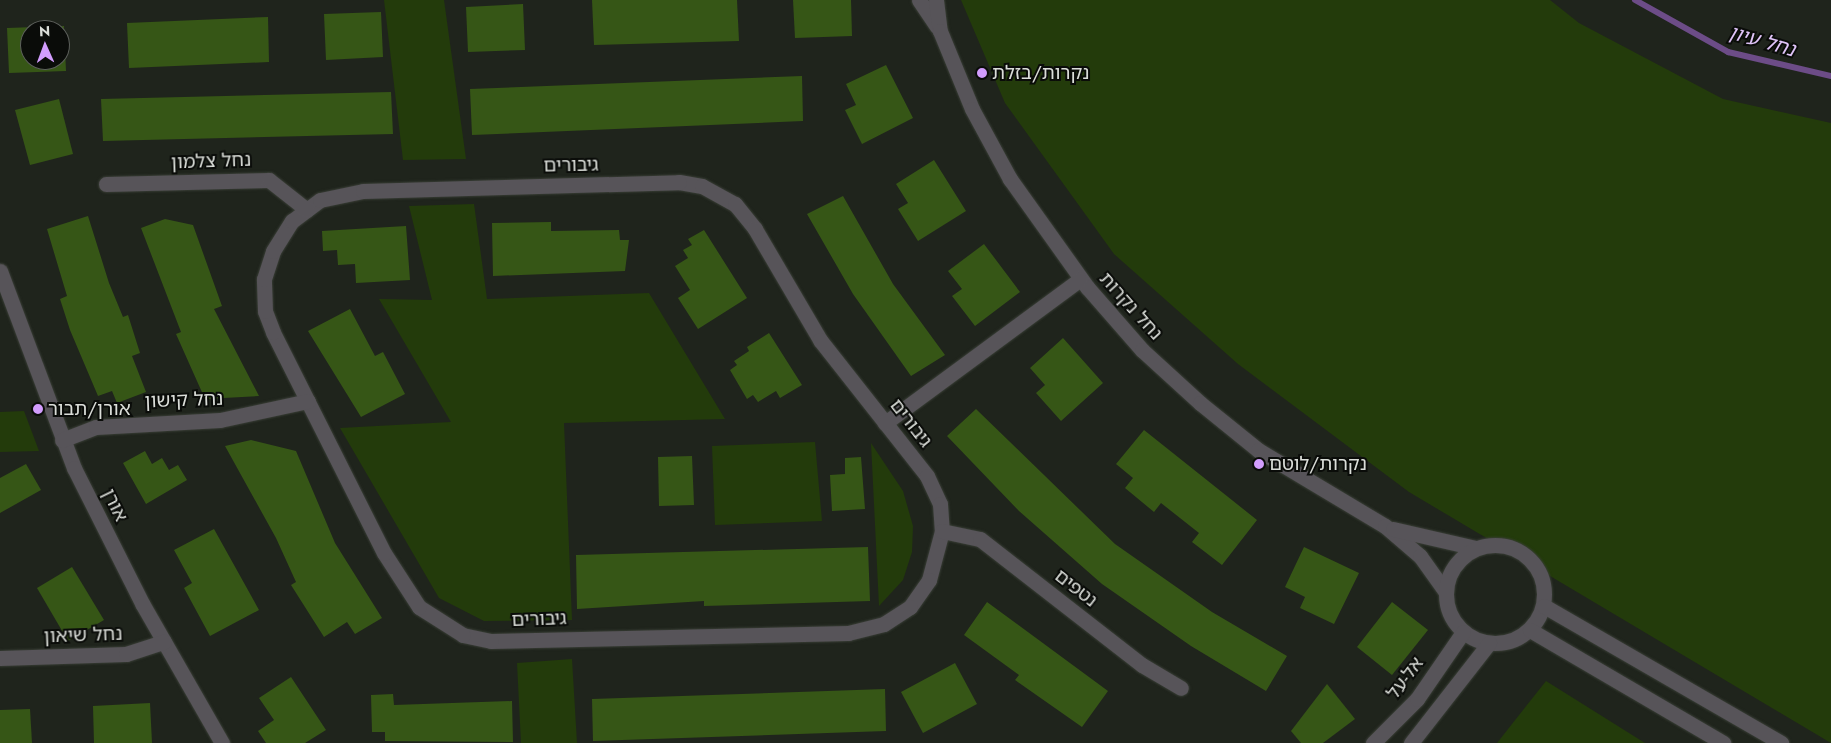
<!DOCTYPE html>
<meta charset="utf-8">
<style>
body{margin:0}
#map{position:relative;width:1831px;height:743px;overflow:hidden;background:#1f241c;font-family:Jost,"Noto Sans Hebrew",sans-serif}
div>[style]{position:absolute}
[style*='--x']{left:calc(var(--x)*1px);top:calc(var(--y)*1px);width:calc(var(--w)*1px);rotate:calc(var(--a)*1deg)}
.green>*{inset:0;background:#233b0b}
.stream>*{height:6px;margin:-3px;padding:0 3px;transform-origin:3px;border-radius:3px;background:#6c4c87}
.building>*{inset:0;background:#365616}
.roads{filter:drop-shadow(0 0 1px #393e36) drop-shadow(0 0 1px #393e36)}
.minor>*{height:15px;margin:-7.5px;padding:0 7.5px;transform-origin:7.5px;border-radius:7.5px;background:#575459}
.minor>.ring{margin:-7.5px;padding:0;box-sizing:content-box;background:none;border:15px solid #575459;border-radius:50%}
.dots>*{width:14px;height:14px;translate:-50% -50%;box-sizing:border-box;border:2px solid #0a0c09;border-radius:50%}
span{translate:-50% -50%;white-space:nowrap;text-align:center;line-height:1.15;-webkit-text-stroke:4px #0a0c09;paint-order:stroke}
.poi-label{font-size:19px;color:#daddd8}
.left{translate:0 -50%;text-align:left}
.street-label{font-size:19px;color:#daddd8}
.water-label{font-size:20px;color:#e0c4f9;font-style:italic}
.north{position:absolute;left:20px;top:20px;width:50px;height:50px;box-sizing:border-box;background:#0a0c09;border:1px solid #5d605c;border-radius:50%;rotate:358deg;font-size:14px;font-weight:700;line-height:20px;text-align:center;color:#daddd8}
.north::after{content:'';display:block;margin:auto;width:18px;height:22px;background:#d29dfd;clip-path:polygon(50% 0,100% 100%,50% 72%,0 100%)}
</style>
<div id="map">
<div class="green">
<i style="clip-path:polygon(384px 0,444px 0,466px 159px,403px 160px)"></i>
<i style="clip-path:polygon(961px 0,1550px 0,1579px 23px,1723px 99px,1831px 123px,1831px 743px,1409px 492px,1238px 364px,1114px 254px,1005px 103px)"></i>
<i style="clip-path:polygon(474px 204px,487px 299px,649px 293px,725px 419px,564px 423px,572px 620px,484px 621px,439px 598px,340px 428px,451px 422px,379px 299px,432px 300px,409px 206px)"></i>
<i style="clip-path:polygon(24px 411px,39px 451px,0 452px,0 412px)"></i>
<i style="clip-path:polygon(815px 442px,822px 521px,715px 525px,712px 446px)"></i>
<i style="clip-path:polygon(871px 443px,903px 491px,913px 526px,912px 552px,903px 580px,879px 606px)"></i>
<i style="clip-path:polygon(572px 659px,577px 743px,521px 743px,517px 663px)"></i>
<i style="clip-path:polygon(1546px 681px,1645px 743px,1497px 743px)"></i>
</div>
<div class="stream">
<i style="--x:1635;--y:0;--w:107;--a:29.2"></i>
<i style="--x:1728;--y:52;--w:106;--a:13.1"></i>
</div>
<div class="building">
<i style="clip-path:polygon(592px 0,737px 0,739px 41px,594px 45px)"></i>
<i style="clip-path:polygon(793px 0,851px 0,852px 36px,795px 38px)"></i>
<i style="clip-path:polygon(523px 4px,525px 50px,468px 52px,466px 7px)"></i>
<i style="clip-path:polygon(381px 12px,383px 57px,326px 60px,324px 14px)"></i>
<i style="clip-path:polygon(268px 17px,269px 62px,129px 68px,127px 23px)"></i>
<i style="clip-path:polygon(evenodd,64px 26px,66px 71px,9px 73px,7px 28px,64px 26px,30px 30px,60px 30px,60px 60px,30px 60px,30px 30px)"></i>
<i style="clip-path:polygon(886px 65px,913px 118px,862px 144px,845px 110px,856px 105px,846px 84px)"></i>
<i style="clip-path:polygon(802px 76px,803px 121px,472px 135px,470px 89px)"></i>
<i style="clip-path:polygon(391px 92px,393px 134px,103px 141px,101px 99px)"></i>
<i style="clip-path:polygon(59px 99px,73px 154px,30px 165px,15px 110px)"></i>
<i style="clip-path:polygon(934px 160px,966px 211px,918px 241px,898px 209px,908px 203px,896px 184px)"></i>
<i style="clip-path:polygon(843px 196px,893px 284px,945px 355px,911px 376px,853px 294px,807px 214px)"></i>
<i style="clip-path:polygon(88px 216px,109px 283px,123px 317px,128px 315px,140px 353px,132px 356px,146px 392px,117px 403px,112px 391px,98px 396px,70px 330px,60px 299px,67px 296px,47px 229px)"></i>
<i style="clip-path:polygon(165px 219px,193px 225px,222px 306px,214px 309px,259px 396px,205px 399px,176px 334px,181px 332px,141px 228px)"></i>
<i style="clip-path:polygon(551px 222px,551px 231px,619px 230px,620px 240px,629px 240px,625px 271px,493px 276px,492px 223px)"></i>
<i style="clip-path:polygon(406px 226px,410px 280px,356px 283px,355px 264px,338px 265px,337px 250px,323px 251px,322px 231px)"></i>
<i style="clip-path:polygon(704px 230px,747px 298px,698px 329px,678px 298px,690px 290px,675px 266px,688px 258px,683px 250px,692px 245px,688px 239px)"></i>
<i style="clip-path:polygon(984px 244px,1020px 292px,975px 326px,952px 296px,962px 289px,948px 271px)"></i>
<i style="clip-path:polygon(350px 309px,375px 356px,383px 352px,405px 394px,361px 417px,308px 331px)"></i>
<i style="clip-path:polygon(769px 333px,802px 385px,780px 398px,776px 391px,758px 402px,753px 395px,747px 399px,730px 370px,737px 365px,734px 361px,749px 351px,747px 347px)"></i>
<i style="clip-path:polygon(1063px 338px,1103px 383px,1061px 421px,1036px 393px,1045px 385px,1030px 368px)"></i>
<i style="clip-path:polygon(976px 409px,1115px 544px,1212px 612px,1287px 656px,1266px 691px,1191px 646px,1102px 584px,1019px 511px,947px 436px)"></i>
<i style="clip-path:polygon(1144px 430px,1257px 520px,1222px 565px,1192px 542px,1199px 533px,1161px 503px,1154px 512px,1125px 488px,1133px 478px,1116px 464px)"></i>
<i style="clip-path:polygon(251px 440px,296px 451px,335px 543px,382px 618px,355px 634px,347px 622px,324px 637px,291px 585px,296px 582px,276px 538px,225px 446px)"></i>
<i style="clip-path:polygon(145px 451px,152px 464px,162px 458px,169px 470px,178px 465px,187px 480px,146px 504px,123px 463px)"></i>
<i style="clip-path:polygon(692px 456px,694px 505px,659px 506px,658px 457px)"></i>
<i style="clip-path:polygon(861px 457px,865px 509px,832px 511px,830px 475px,845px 474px,845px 458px)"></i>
<i style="clip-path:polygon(26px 464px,41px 490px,0 513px,0 478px)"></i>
<i style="clip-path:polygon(214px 529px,259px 610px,210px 636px,184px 588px,192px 583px,174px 550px)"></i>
<i style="clip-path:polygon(868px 547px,870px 601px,704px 606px,704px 601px,577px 609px,576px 555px)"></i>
<i style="clip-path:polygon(1304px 547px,1359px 573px,1334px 624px,1300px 608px,1305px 597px,1285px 587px)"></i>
<i style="clip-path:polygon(72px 567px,104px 620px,68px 641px,37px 588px)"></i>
<i style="clip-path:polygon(987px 602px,1108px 691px,1082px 727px,1015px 680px,1019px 675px,964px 635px)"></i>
<i style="clip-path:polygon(1392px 602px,1428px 630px,1392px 675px,1357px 647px)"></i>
<i style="clip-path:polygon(955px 663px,977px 704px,923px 733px,901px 692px)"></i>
<i style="clip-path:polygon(291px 677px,326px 730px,305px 743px,266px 743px,258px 731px,274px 720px,259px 698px)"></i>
<i style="clip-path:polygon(1327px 684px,1355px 719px,1323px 743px,1301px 743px,1291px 731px)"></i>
<i style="clip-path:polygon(885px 689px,886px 731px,593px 741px,592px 699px)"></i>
<i style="clip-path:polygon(393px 694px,394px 705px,512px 701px,513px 742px,385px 741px,385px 732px,372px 732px,371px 695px)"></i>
<i style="clip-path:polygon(150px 703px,152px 743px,94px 743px,93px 706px)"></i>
<i style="clip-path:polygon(30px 709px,32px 743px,0 743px,0 710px)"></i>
</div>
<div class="roads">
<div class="minor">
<i style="--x:919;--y:0;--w:32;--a:56"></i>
<i style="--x:936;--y:0;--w:31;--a:83"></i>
<i style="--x:940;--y:31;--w:84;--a:67.7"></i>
<i style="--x:972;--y:109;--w:80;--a:61.5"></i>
<i style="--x:1010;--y:179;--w:133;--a:54.5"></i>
<i style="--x:1087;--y:287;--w:84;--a:48.9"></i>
<i style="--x:1142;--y:350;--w:79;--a:42.4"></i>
<i style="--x:1200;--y:403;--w:75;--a:39"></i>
<i style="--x:1258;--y:450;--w:148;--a:30.9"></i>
<i style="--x:1385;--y:526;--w:46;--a:40.6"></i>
<i style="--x:1420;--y:556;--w:43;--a:54.5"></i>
<i style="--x:679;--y:182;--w:23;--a:10"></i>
<i style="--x:702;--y:186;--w:38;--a:29"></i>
<i style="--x:735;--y:204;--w:32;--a:51"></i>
<i style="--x:755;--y:229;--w:129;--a:59.6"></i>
<i style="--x:820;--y:340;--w:173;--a:51.8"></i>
<i style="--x:927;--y:476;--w:31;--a:65"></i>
<i style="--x:940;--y:504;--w:27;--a:86"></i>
<i style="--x:942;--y:531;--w:51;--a:104.9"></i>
<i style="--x:929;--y:580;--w:33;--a:125"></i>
<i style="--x:910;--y:607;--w:31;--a:147"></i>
<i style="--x:884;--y:624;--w:37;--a:166"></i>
<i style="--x:848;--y:633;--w:357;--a:178.7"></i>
<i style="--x:491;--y:641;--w:29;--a:-168"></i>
<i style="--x:463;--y:635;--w:52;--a:-147.5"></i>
<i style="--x:419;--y:607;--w:64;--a:-122.9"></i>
<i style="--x:384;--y:553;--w:247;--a:-116.7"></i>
<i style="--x:273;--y:332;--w:22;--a:-111"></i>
<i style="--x:265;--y:311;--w:32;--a:-92"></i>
<i style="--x:264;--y:279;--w:29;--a:-72"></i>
<i style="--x:273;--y:251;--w:36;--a:-58"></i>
<i style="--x:292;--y:221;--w:35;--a:-37"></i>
<i style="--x:320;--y:200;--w:44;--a:-11.8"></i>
<i style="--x:363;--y:191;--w:316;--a:-1.6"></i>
<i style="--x:106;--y:184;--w:163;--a:-1.4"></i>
<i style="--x:269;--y:180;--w:48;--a:38.3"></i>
<i style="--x:0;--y:271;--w:210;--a:69.4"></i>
<i style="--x:74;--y:468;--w:153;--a:63.3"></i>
<i style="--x:143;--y:605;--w:159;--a:60.2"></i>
<i style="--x:885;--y:423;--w:242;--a:-36.4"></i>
<i style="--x:62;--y:440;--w:36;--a:-21"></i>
<i style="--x:96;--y:427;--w:124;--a:-3.2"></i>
<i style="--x:220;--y:420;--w:90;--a:-12.2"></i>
<i style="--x:1393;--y:529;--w:85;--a:12.9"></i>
<i style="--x:942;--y:531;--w:39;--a:12"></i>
<i style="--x:980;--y:539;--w:205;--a:37.9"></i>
<i style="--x:1142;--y:665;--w:45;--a:30.5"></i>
<i class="ring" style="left:1446px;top:545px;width:83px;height:83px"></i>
<i style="--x:1544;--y:606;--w:274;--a:30"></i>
<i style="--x:1530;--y:630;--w:224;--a:30.3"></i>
<i style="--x:0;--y:658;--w:126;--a:-1.8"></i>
<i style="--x:126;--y:654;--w:40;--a:-18"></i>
<i style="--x:1373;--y:743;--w:62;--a:-45"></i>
<i style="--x:1417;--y:699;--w:81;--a:-55.5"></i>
<i style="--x:1411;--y:743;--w:127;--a:-52"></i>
</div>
</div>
<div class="dots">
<i style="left:982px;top:73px;background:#d29dfd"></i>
<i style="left:38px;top:409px;background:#d29dfd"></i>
<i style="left:1259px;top:464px;background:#d29dfd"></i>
</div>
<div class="poi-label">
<span class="left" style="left:992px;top:73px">נקרות/בזלת</span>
<span class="left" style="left:48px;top:409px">אורן/תבור</span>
<span class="left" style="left:1269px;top:464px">נקרות/לוטם</span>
</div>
<div class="street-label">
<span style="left:211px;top:161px;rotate:-2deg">נחל צלמון</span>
<span style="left:571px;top:165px;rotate:-1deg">גיבורים</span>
<span style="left:1131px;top:306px;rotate:48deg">נחל נקרות</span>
<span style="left:184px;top:400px;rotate:-2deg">נחל קישון</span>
<span style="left:911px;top:423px;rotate:52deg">גיבורים</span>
<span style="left:115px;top:505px;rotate:64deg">אורן</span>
<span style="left:1076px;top:588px;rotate:38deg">נטפים</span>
<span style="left:539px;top:619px;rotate:-2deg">גיבורים</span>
<span style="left:83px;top:635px;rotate:-2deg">נחל שיאון</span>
<span style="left:1405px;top:678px;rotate:-53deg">אל-על</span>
</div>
<div class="water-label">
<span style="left:1762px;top:41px;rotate:16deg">נחל עיון</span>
</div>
<div class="north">N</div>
</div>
